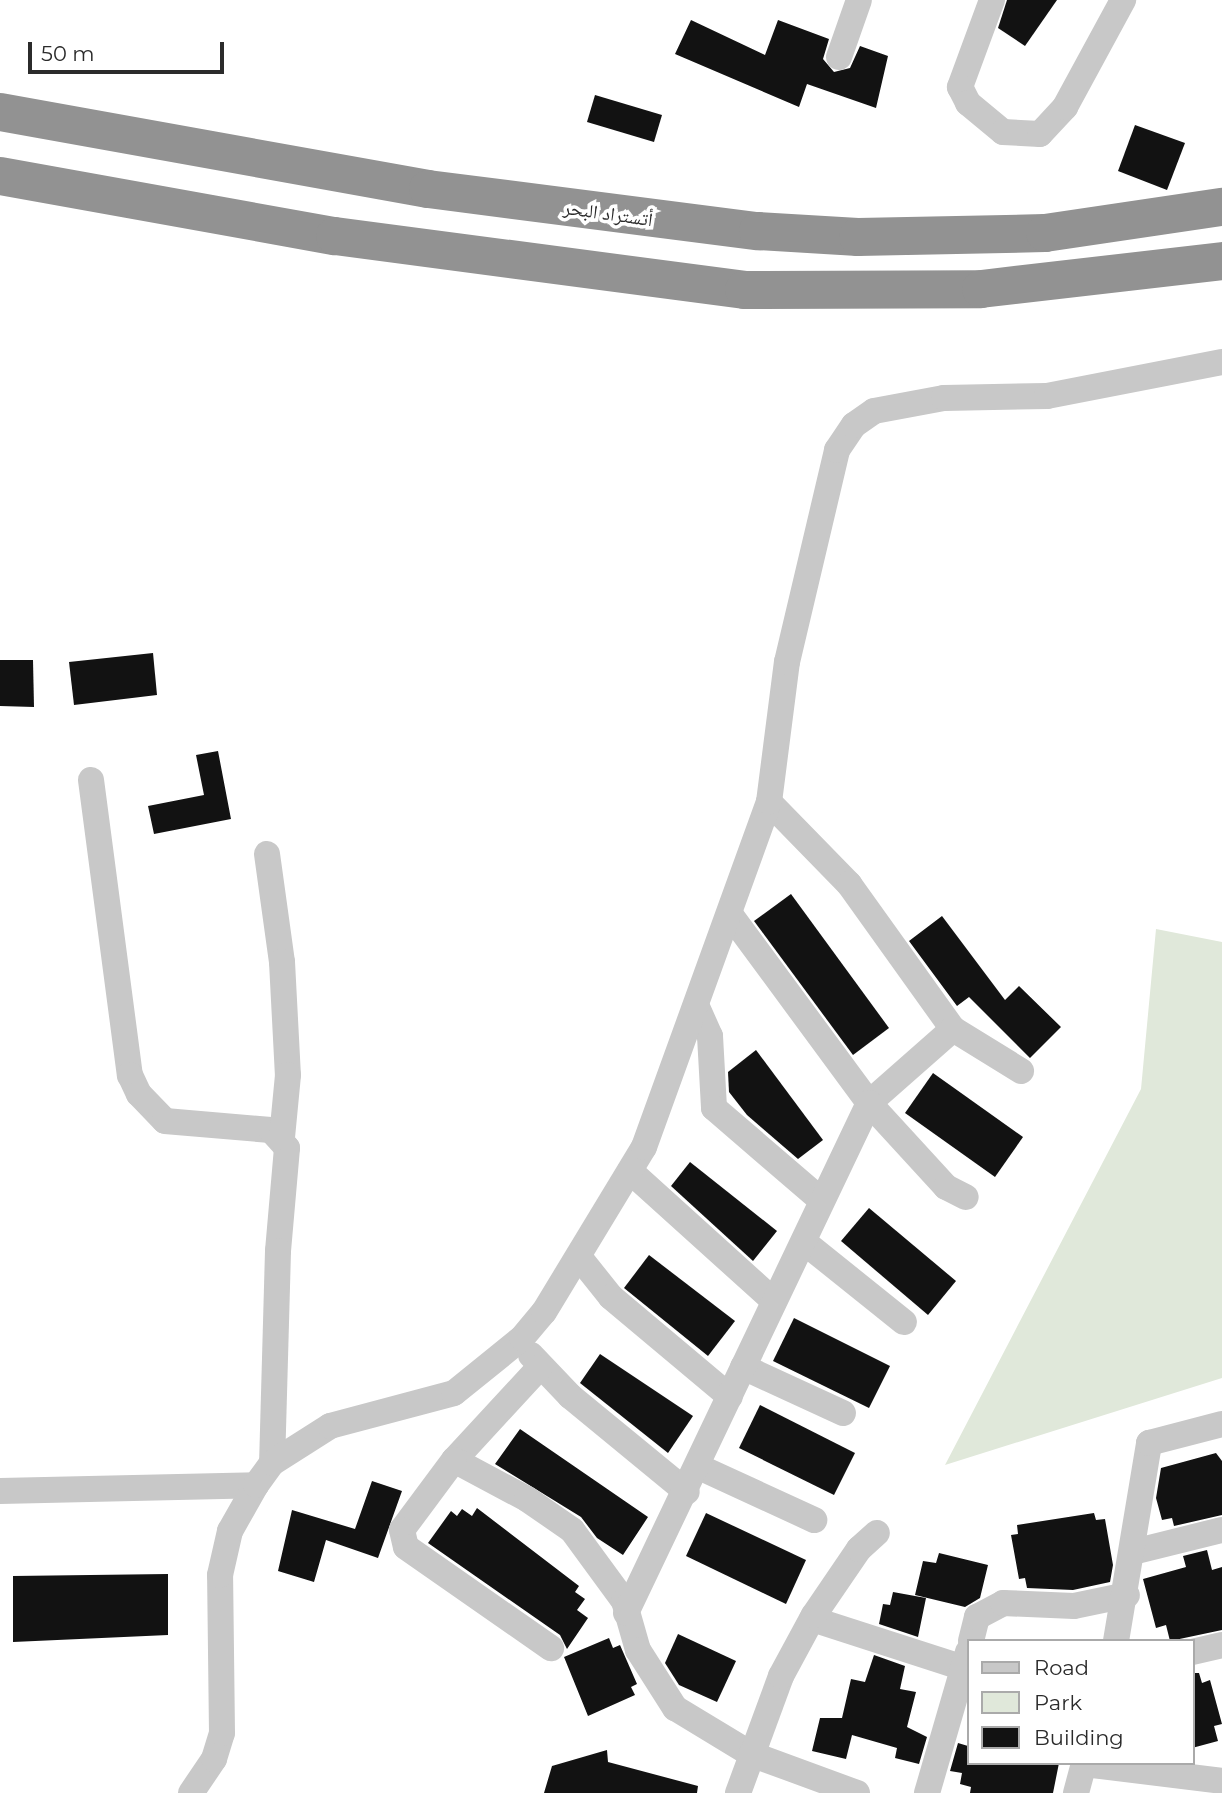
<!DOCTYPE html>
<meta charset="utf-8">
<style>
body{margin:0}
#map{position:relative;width:1222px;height:1793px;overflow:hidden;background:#fff;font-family:Montserrat,"Noto Naskh Arabic",sans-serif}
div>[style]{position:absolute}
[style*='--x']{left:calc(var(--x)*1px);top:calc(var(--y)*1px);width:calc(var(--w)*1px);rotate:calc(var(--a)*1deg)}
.green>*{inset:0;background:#e0e8da}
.building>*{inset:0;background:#121212}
.minor>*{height:26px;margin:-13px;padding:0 13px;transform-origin:13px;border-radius:13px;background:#c8c8c8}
.highway>*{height:38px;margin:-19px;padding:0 19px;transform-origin:19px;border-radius:19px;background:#929292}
span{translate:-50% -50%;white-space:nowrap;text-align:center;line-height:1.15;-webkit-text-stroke:7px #fff;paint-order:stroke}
.street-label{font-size:19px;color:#2b2b2b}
.legend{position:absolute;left:967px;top:1639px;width:228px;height:126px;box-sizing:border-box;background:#fff;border:2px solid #aaa;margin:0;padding:9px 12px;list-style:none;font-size:21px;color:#2b2b2b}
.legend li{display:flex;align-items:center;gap:14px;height:35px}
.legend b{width:35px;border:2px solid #aaa}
.scale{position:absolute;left:28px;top:42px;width:196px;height:32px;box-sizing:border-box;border:4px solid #2b2b2b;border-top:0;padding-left:9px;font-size:21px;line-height:24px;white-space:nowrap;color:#2b2b2b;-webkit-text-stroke:5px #fff;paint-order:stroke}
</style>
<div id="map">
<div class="green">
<i style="clip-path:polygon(1156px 929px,1222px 942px,1222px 1378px,945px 1465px,1141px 1089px)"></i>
</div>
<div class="building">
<i style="clip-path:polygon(1007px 0,1057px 0,1025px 46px,998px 28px)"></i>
<i style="clip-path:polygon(691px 20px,765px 55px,778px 20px,829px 39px,823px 59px,834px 72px,850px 68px,860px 46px,888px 56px,876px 108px,807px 84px,799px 107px,675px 54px)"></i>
<i style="clip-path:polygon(595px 95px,662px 115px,654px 142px,587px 122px)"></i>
<i style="clip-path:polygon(1135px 125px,1185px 143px,1167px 190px,1118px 171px)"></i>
<i style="clip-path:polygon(153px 653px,157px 695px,74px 705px,69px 662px)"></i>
<i style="clip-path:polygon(0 660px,33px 660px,34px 707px,0 706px)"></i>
<i style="clip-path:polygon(218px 751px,231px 819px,154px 834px,148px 806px,204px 795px,196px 755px)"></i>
<i style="clip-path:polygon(791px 894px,889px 1028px,853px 1055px,754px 921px)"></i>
<i style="clip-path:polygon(942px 916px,1005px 1000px,1019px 986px,1061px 1027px,1030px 1058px,969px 997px,957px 1006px,909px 941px)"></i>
<i style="clip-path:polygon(756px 1050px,823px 1140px,798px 1159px,747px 1115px,729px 1092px,728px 1072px)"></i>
<i style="clip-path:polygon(933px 1073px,1023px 1137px,995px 1177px,905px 1113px)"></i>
<i style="clip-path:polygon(690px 1162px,777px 1231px,753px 1261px,671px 1186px)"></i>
<i style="clip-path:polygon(869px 1208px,956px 1281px,928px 1315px,841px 1241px)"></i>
<i style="clip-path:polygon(649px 1255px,735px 1321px,708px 1356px,624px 1288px)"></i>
<i style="clip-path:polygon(794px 1318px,890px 1366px,869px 1408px,773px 1361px)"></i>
<i style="clip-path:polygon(600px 1354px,693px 1416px,668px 1453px,580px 1383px)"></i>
<i style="clip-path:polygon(760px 1405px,855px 1453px,834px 1495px,739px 1448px)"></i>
<i style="clip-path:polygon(520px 1429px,648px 1517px,623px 1555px,597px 1538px,581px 1517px,495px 1464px)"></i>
<i style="clip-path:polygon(1216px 1453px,1222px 1461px,1222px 1515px,1174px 1526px,1172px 1518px,1162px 1520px,1156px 1498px,1161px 1468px)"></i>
<i style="clip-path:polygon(372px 1481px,402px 1491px,378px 1558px,326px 1540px,314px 1582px,278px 1571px,292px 1510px,355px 1529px)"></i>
<i style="clip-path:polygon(477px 1508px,579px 1586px,575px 1592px,585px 1599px,577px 1610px,588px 1618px,567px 1649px,560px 1635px,428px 1543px,451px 1511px,457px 1516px,462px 1509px,472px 1516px)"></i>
<i style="clip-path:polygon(706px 1513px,806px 1560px,786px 1604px,686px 1556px)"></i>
<i style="clip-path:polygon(1094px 1513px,1096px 1520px,1105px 1519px,1113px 1565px,1110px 1582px,1073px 1590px,1027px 1588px,1025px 1578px,1019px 1579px,1011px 1535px,1018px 1534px,1017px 1525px)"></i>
<i style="clip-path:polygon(1207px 1550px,1212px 1570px,1222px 1567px,1222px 1630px,1170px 1641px,1166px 1625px,1156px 1628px,1143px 1579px,1186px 1567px,1183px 1556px)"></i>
<i style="clip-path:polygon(939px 1553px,988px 1565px,980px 1598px,965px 1607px,915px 1595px,923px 1561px,936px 1563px)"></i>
<i style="clip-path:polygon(168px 1574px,168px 1635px,13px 1642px,13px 1576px)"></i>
<i style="clip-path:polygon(893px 1592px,926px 1598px,918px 1637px,879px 1624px,883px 1604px,890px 1605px)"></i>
<i style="clip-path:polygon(678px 1634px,736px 1661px,717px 1702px,679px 1685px,665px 1663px)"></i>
<i style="clip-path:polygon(609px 1638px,613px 1648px,620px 1645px,637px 1684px,631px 1687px,635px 1695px,588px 1716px,564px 1657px)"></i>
<i style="clip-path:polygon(874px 1655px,905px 1666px,900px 1689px,916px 1692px,907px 1727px,927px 1737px,919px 1764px,895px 1758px,897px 1748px,852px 1735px,846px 1759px,812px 1751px,820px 1718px,842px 1718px,851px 1679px,865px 1682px)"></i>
<i style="clip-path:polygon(1192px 1673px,1199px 1673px,1202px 1683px,1210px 1680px,1222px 1724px,1214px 1726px,1218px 1741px,1192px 1748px)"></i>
<i style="clip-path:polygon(958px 1743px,968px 1746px,968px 1763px,1059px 1763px,1053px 1793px,970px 1793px,971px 1787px,960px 1784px,962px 1773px,950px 1771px)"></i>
<i style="clip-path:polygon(607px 1750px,608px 1762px,698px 1786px,697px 1793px,544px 1793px,552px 1766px)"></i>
</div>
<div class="minor">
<i style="--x:992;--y:0;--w:93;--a:110.2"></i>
<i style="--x:960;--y:87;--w:18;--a:63"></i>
<i style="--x:968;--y:103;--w:45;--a:39.6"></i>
<i style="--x:1003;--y:132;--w:37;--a:3"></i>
<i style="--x:1040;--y:134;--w:37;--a:-47"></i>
<i style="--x:1065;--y:107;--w:122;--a:-61.5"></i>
<i style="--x:839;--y:57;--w:60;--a:-70.7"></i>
<i style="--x:91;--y:780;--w:298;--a:82.5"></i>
<i style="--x:130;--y:1075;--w:21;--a:65"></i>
<i style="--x:139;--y:1094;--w:37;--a:46"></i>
<i style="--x:165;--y:1121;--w:106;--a:4.9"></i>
<i style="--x:271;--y:1130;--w:24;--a:48"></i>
<i style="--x:287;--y:1148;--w:103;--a:95"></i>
<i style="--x:278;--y:1251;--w:212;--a:91.6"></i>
<i style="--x:769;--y:802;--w:115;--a:45.7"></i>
<i style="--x:849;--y:884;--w:178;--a:54.4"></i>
<i style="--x:953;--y:1029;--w:80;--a:31.7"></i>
<i style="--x:267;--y:854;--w:109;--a:82.1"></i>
<i style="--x:282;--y:962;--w:113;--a:87"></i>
<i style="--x:288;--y:1075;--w:62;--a:95.5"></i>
<i style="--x:732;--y:917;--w:231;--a:53.6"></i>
<i style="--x:869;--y:1103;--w:112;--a:-41.4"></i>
<i style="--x:697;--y:1007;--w:32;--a:66"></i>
<i style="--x:710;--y:1036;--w:72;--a:86.8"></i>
<i style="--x:714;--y:1108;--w:141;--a:40.7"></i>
<i style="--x:630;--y:1171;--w:194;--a:42.1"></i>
<i style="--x:804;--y:1242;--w:128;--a:38.7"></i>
<i style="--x:579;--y:1257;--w:51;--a:51.3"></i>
<i style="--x:611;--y:1297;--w:155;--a:40"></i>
<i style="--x:531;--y:1355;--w:57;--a:46.4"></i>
<i style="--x:570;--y:1396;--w:151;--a:39.4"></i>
<i style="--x:743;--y:1367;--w:110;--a:24.7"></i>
<i style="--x:539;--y:1368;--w:125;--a:132.7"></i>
<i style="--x:454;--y:1460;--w:83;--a:28.1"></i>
<i style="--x:527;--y:1499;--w:55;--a:34.6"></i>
<i style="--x:572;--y:1530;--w:88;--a:53.8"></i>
<i style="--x:624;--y:1601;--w:51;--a:74.1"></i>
<i style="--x:638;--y:1650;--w:69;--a:57.5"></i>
<i style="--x:675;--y:1708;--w:89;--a:31.2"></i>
<i style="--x:751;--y:1754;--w:113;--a:20.2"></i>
<i style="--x:454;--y:1460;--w:87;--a:126.6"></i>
<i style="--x:402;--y:1530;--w:17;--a:77"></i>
<i style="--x:406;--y:1547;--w:177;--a:34.9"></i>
<i style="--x:699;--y:1467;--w:127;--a:24.7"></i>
<i style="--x:0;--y:1491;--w:256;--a:-1.3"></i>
<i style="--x:1133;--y:1552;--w:92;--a:-13.9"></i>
<i style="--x:626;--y:1613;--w:565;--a:-64.52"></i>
<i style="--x:869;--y:1103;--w:114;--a:47.5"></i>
<i style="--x:946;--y:1187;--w:22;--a:27"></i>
<i style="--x:812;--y:1619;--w:160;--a:17.9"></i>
<i style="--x:971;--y:1641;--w:25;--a:-76"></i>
<i style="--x:977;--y:1617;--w:30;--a:-28"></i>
<i style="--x:1003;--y:1603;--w:71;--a:2.4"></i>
<i style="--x:1074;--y:1606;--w:54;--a:-11.7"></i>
<i style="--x:1116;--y:1641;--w:201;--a:-80.5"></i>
<i style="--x:1149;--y:1443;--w:75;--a:-14.6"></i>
<i style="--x:1192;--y:1652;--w:31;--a:-13"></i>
<i style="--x:1084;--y:1764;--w:139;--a:7"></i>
<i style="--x:191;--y:1793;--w:41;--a:-55.9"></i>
<i style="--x:214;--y:1759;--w:27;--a:-73"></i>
<i style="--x:222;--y:1733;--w:158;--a:-90.7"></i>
<i style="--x:220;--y:1575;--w:45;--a:-77.2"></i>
<i style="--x:230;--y:1531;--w:53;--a:-60.5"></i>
<i style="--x:256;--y:1485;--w:27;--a:-54"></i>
<i style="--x:272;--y:1463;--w:69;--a:-32.5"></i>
<i style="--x:330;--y:1426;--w:128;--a:-14.9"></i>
<i style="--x:454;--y:1393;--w:87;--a:-39"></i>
<i style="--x:522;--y:1338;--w:34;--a:-50"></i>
<i style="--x:544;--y:1312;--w:193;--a:-58.8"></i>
<i style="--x:644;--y:1147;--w:367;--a:-70.1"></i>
<i style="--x:769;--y:802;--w:141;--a:-82.7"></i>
<i style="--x:787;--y:662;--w:218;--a:-76.7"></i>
<i style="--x:837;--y:450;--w:30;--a:-56"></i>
<i style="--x:854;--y:425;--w:24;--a:-35"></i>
<i style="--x:874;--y:411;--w:71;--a:-10.5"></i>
<i style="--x:944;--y:398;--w:103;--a:-1.1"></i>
<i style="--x:1047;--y:396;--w:178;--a:-11"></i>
<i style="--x:738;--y:1793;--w:125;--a:-69.8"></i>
<i style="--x:781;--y:1676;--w:69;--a:-61.6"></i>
<i style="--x:814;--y:1615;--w:80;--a:-55.7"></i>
<i style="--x:859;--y:1549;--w:24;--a:-42"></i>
<i style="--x:927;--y:1793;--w:147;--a:-73.8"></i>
<i style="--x:1076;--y:1793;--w:31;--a:-75"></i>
</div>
<div class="highway">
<i style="--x:0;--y:112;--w:435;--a:10.2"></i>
<i style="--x:428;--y:189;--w:333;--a:7.3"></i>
<i style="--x:758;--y:231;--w:100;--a:3.4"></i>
<i style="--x:858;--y:237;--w:187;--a:-1.2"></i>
<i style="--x:1045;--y:233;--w:179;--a:-8.4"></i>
<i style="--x:0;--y:176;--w:340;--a:10.2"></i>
<i style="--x:335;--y:236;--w:413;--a:7.5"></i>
<i style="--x:744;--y:290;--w:237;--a:-0.2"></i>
<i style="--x:981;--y:289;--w:243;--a:-6.6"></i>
</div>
<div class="street-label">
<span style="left:608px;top:214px;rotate:8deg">أتستراد البحر</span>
</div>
<ul class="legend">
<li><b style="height:9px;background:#c8c8c8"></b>Road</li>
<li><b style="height:19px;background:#e0e8da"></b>Park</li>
<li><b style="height:19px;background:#121212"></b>Building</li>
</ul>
<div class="scale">50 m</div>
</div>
